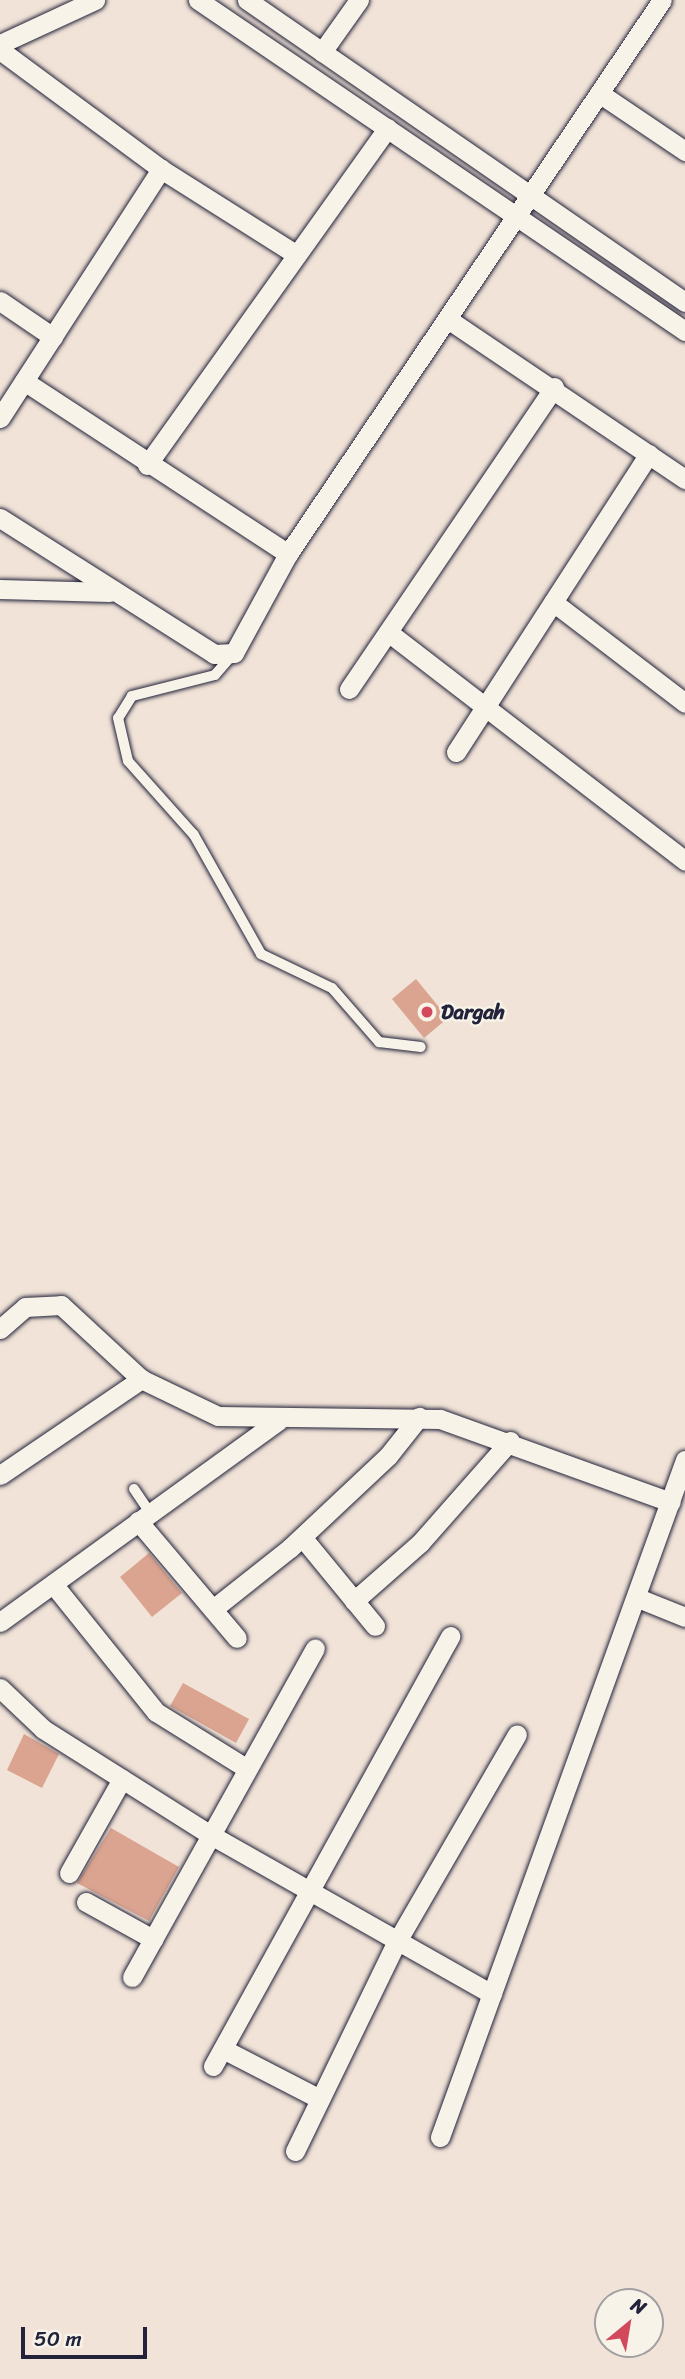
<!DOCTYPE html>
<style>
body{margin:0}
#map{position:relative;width:685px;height:2379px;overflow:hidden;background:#f1e3d7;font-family:Sriracha,sans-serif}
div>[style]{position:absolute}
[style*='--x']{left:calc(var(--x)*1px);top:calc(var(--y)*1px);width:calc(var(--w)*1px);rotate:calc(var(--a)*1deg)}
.building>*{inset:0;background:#daa491}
.roads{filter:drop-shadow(0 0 2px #22223b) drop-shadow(0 0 2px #22223b)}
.lane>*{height:10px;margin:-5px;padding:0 5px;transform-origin:5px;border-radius:5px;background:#f7f3e8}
.street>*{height:19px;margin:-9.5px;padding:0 9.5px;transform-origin:9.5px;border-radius:9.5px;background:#f7f3e8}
.dots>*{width:19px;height:19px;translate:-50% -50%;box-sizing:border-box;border:4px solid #f7f3e8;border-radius:50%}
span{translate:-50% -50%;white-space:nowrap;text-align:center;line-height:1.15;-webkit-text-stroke:5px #f7f3e8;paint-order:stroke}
.poi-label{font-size:21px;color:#22223b;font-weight:700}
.left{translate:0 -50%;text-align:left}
.north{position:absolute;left:594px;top:2288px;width:70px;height:70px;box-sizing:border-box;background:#f7f3e8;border:2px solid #a29fa3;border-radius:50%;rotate:30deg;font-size:19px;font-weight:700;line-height:28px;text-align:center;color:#22223b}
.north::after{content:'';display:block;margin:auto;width:24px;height:32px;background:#d1495b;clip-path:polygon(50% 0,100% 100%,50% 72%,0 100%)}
.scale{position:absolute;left:21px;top:2327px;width:126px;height:32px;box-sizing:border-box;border:4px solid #22223b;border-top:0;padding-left:9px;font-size:21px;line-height:24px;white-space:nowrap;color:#22223b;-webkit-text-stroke:5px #f7f3e8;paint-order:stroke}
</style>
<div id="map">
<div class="building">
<i style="clip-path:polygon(416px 979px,448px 1018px,424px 1038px,392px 999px)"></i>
<i style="clip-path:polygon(149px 1553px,182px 1593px,152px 1617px,120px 1577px)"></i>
<i style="clip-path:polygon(183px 1683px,249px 1719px,236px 1743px,170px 1706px)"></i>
<i style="clip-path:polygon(24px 1734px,59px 1754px,42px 1788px,7px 1770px)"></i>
<i style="clip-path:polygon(111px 1828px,179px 1867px,149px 1921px,77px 1883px)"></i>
</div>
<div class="roads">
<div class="lane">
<i style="--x:234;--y:653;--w:29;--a:131"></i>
<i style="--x:215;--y:675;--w:86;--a:165.8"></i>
<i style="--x:132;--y:696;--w:26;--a:122"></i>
<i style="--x:118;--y:718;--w:44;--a:76.9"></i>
<i style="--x:128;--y:761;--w:99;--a:48.3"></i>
<i style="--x:194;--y:835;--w:137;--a:60.6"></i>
<i style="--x:261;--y:954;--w:79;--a:25.6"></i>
<i style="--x:332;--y:988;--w:72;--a:49"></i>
<i style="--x:379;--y:1042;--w:42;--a:6.8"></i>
<i style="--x:134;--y:1489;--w:29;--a:56"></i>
</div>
<div class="street">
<i style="--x:198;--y:0;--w:589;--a:34.2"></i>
<i style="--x:247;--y:0;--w:532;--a:34.59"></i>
<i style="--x:0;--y:44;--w:105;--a:-24.9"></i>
<i style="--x:0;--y:50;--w:200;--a:36.5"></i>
<i style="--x:161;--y:169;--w:157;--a:32.3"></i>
<i style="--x:322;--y:52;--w:64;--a:-54.6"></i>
<i style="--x:599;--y:93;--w:104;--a:34"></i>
<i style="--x:0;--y:301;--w:64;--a:34.2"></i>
<i style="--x:449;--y:320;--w:285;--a:34"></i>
<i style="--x:24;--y:381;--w:316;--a:33.2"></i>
<i style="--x:0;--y:418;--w:297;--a:-57.1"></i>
<i style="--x:147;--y:465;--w:414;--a:-54.5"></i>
<i style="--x:0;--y:518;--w:254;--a:32.4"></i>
<i style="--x:214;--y:654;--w:20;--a:-3"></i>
<i style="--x:234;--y:653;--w:113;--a:-61.4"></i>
<i style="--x:288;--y:554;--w:668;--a:-55.98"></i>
<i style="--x:0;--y:589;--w:109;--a:1.6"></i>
<i style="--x:553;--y:602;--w:166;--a:37.4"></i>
<i style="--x:388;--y:632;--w:375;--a:37.6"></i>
<i style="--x:349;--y:689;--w:365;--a:-55.8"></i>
<i style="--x:456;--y:752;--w:355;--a:-57.1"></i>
<i style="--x:0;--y:1329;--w:33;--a:-41"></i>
<i style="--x:25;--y:1307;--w:36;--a:-3"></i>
<i style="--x:61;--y:1305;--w:109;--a:42.8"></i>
<i style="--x:141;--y:1379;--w:85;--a:25.7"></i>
<i style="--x:218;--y:1416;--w:222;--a:0.8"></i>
<i style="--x:440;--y:1419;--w:245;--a:19.8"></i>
<i style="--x:0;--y:1475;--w:171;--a:-34.2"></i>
<i style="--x:138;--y:1521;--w:153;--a:49.8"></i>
<i style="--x:302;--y:1537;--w:115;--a:50.6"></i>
<i style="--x:53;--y:1584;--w:164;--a:51.2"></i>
<i style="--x:156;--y:1712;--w:106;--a:31.9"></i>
<i style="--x:638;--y:1598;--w:51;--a:22"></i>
<i style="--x:354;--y:1601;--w:88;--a:-41.3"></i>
<i style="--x:420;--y:1543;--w:136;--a:-48.6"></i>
<i style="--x:213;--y:1609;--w:98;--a:-38.4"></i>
<i style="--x:290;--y:1548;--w:134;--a:-43.2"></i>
<i style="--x:388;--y:1456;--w:50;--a:-51.5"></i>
<i style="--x:0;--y:1622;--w:344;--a:-35.9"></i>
<i style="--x:0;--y:1688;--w:59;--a:43.6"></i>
<i style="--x:43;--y:1729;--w:196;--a:32.3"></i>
<i style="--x:209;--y:1834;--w:325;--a:29.5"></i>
<i style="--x:69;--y:1873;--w:108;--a:-60.6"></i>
<i style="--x:86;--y:1902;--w:77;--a:28.9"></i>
<i style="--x:132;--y:1977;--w:376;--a:-60.9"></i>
<i style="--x:223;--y:2049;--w:109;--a:27.3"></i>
<i style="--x:213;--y:2066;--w:491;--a:-61.1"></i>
<i style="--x:440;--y:2137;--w:720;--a:-70.11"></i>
<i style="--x:295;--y:2151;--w:231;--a:-64.1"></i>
<i style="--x:396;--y:1943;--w:241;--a:-59.9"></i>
</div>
</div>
<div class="dots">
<i style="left:427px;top:1012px;background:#d1495b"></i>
</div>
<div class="poi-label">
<span class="left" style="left:441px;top:1012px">Dargah</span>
</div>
<div class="north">N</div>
<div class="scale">50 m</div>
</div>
